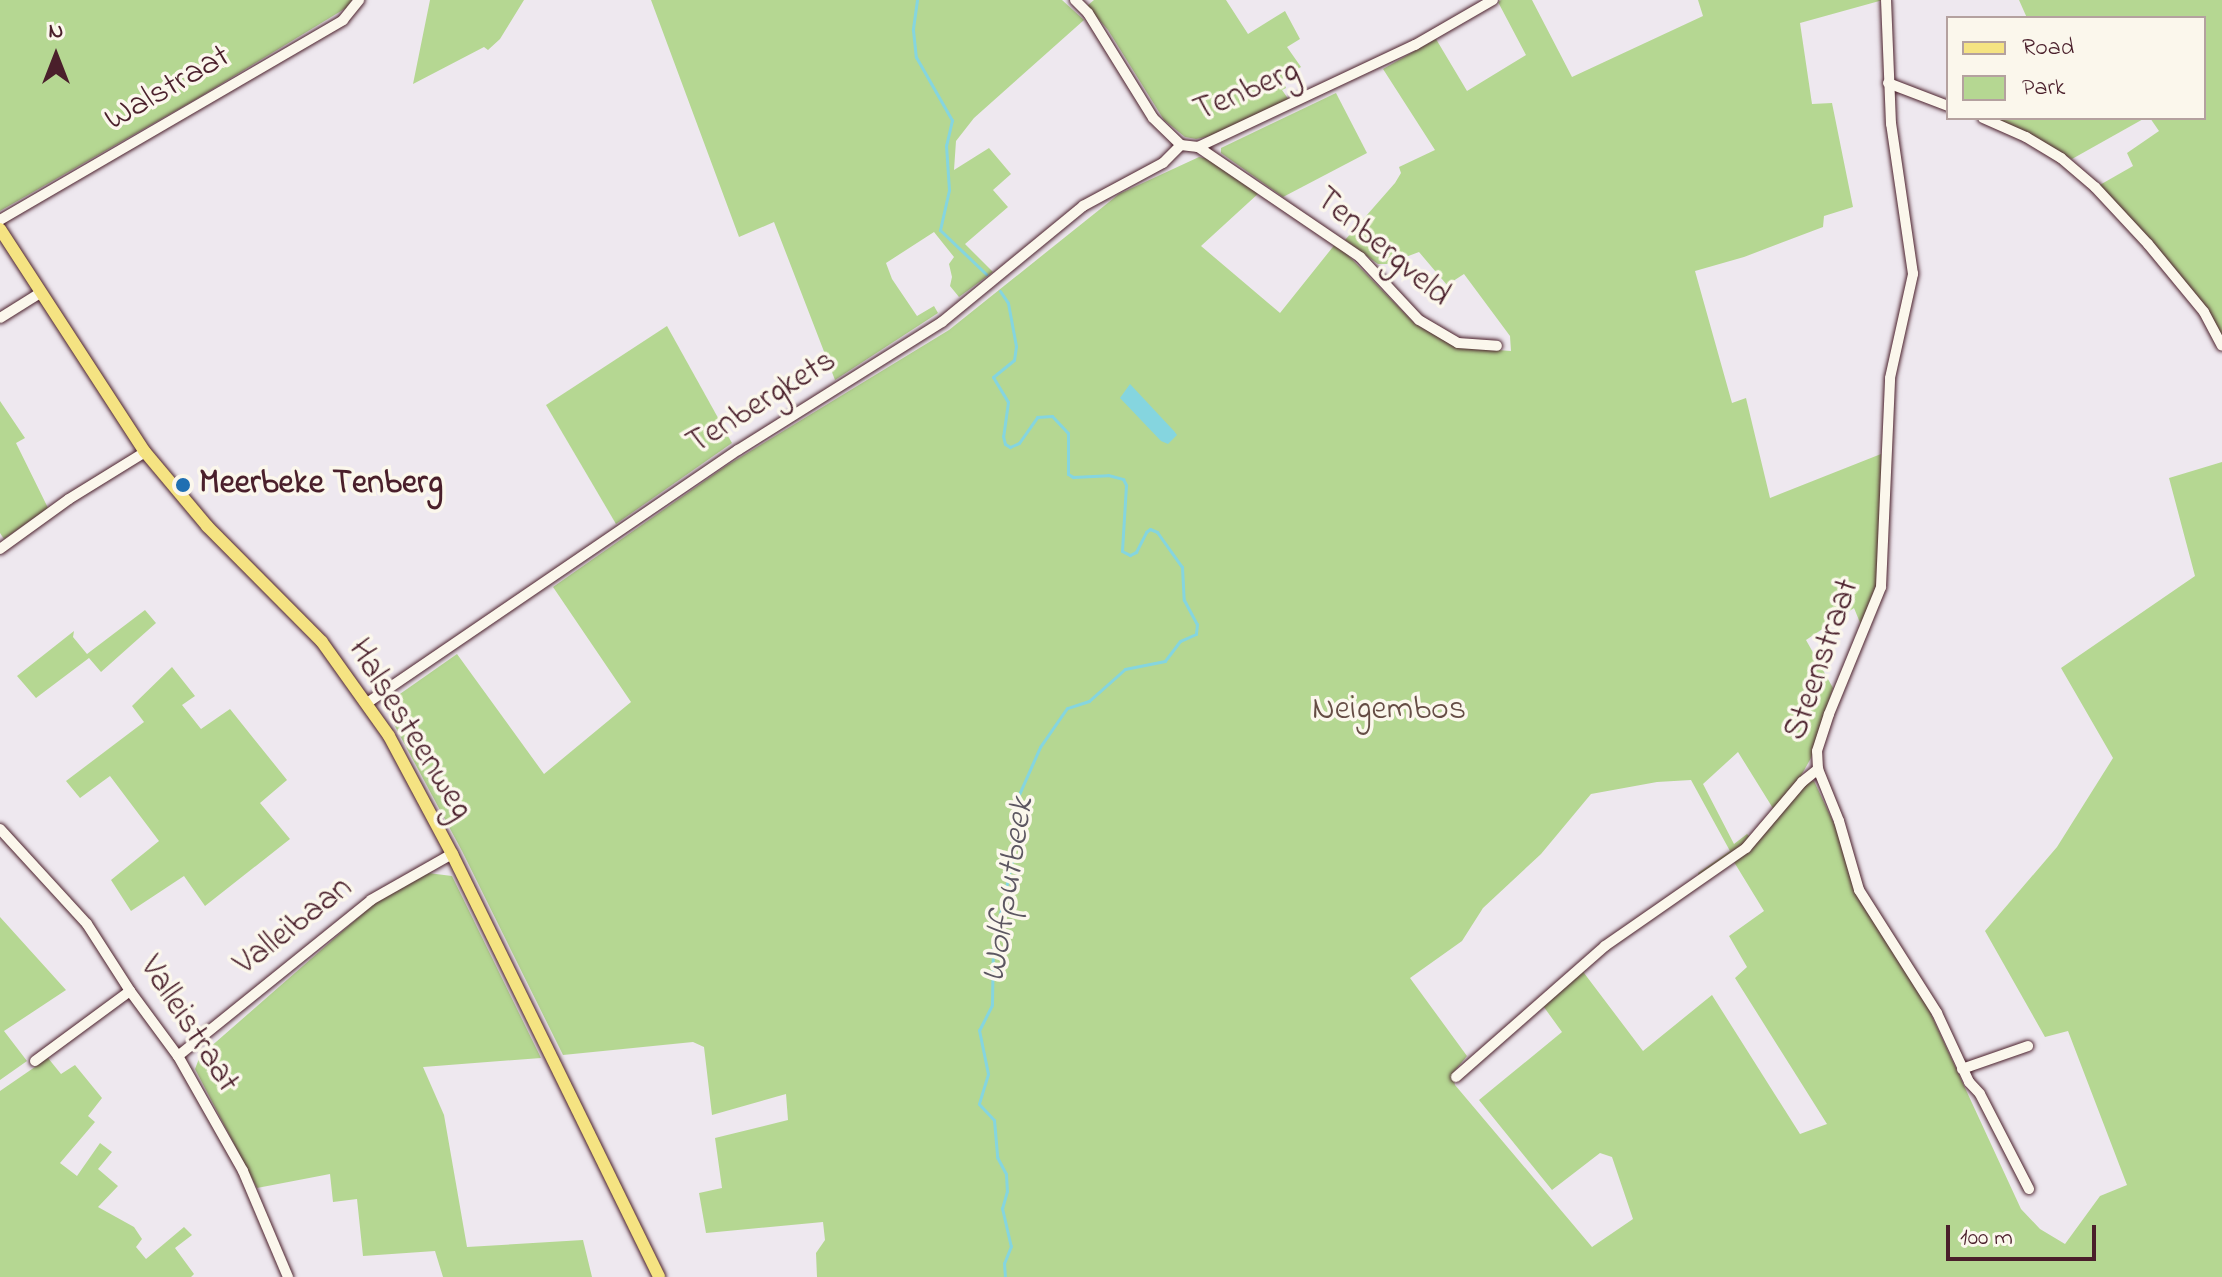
<!DOCTYPE html>
<style>
body{margin:0}
#map{position:relative;width:2222px;height:1277px;overflow:hidden;background:#eee8ef;font-family:"Indie Flower",sans-serif}
div>[style]{position:absolute}
[style*='--x']{left:calc(var(--x)*1px);top:calc(var(--y)*1px);width:calc(var(--w)*1px);rotate:calc(var(--a)*1deg)}
.green>*{inset:0;background:#b5d792}
.water>*{inset:0;background:#85d5df}
.stream>*{height:3px;margin:-1.5px;padding:0 1.5px;transform-origin:1.5px;border-radius:1.5px;background:#85d5df}
.roads{filter:drop-shadow(0 0 2px #4a1f2b) drop-shadow(0 0 2px #4a1f2b)}
.minor>*{height:10px;margin:-5px;padding:0 5px;transform-origin:5px;border-radius:5px;background:#fbf7ec}
.major>*{height:12px;margin:-6px;padding:0 6px;transform-origin:6px;border-radius:6px;background:#f5e382}
.dots>*{width:22px;height:22px;translate:-50% -50%;box-sizing:border-box;border:4px solid #fbf7ec;border-radius:50%}
span{translate:-50% -50%;white-space:nowrap;text-align:center;line-height:1.15;-webkit-text-stroke:7px #fbf7ec;paint-order:stroke}
.street-label{font-size:34px;color:#4a1f2b}
.poi-label{font-size:34px;color:#4a1f2b;font-weight:700}
.left{translate:0 -50%;text-align:left}
.park-label{font-size:34px;color:#654d45}
.water-label{font-size:36px;color:#5c5661;font-style:italic}
.legend{position:absolute;left:1946px;top:16px;width:260px;height:104px;box-sizing:border-box;background:#fbf7ec;border:2px solid #b4a19f;margin:0;padding:10px 14px;list-style:none;font-size:24px;color:#4a1f2b}
.legend li{display:flex;align-items:center;gap:16px;height:40px}
.legend b{width:40px;border:2px solid #b4a19f}
.north{position:absolute;left:16px;top:16px;width:80px;height:80px;-webkit-text-stroke:6px #fbf7ec;paint-order:stroke;rotate:0deg;font-size:22px;font-weight:700;line-height:32px;text-align:center;color:#4a1f2b}
.north::after{content:'';display:block;margin:auto;width:28px;height:36px;background:#4a1f2b;clip-path:polygon(50% 0,100% 100%,50% 72%,0 100%)}
.scale{position:absolute;left:1946px;top:1225px;width:150px;height:36px;box-sizing:border-box;border:4px solid #4a1f2b;border-top:0;padding-left:10px;font-size:24px;line-height:28px;white-space:nowrap;color:#4a1f2b;-webkit-text-stroke:6px #fbf7ec;paint-order:stroke}
</style>
<div id="map">
<div class="green">
<i style="clip-path:polygon(0 0,352px 0,346px 8px,198px 98px,0 211px)"></i>
<i style="clip-path:polygon(430px 0,524px 0,500px 39px,488px 50px,484px 47px,413px 84px)"></i>
<i style="clip-path:polygon(651px 0,1062px 0,1084px 20px,974px 118px,956px 141px,954px 170px,989px 148px,1011px 174px,993px 190px,1008px 207px,965px 244px,993px 272px,959px 297px,950px 286px,952px 277px,949px 264px,954px 257px,934px 232px,886px 263px,892px 279px,917px 316px,934px 306px,938px 313px,835px 380px,774px 222px,739px 237px)"></i>
<i style="clip-path:polygon(1094px 0,1226px 0,1248px 34px,1285px 11px,1300px 39px,1287px 47px,1301px 67px,1282px 79px,1286px 88px,1282px 90px,1289px 100px,1211px 136px,1196px 139px,1185px 137px,1164px 120px,1108px 30px,1087px 6px)"></i>
<i style="clip-path:polygon(1501px 0,1532px 0,1572px 77px,1703px 16px,1698px 0,1883px 0,1800px 23px,1812px 104px,1832px 103px,1853px 207px,1824px 216px,1823px 227px,1744px 257px,1695px 271px,1732px 403px,1746px 398px,1770px 498px,1881px 454px,1881px 528px,1876px 586px,1861px 625px,1854px 608px,1806px 640px,1833px 688px,1811px 758px,1798px 781px,1774px 810px,1738px 752px,1703px 784px,1734px 844px,1747px 834px,1750px 837px,1743px 846px,1700px 878px,1698px 873px,1730px 851px,1691px 780px,1657px 782px,1591px 794px,1541px 854px,1483px 908px,1462px 941px,1410px 978px,1467px 1056px,1452px 1074px,1455px 1085px,1592px 1247px,1633px 1219px,1612px 1157px,1600px 1153px,1552px 1190px,1479px 1100px,1562px 1032px,1541px 1003px,1581px 969px,1643px 1051px,1712px 995px,1800px 1134px,1827px 1124px,1735px 978px,1747px 967px,1729px 936px,1764px 911px,1734px 862px,1807px 782px,1814px 781px,1837px 830px,1856px 893px,1923px 997px,2021px 1209px,2040px 1229px,2065px 1244px,2100px 1196px,2127px 1185px,2068px 1031px,2045px 1037px,1985px 931px,2057px 847px,2113px 758px,2061px 668px,2195px 576px,2169px 478px,2222px 462px,2222px 1277px,817px 1277px,816px 1253px,825px 1240px,823px 1222px,706px 1233px,699px 1193px,722px 1188px,715px 1138px,788px 1120px,786px 1094px,712px 1115px,704px 1047px,693px 1042px,563px 1055px,462px 851px,390px 717px,397px 696px,457px 654px,544px 774px,631px 702px,553px 587px,726px 466px,949px 330px,1119px 194px,1199px 157px,1210px 159px,1260px 192px,1201px 246px,1280px 313px,1336px 243px,1415px 324px,1457px 347px,1511px 351px,1510px 336px,1464px 274px,1447px 285px,1419px 252px,1387px 264px,1378px 264px,1345px 240px,1395px 183px,1401px 173px,1399px 167px,1435px 150px,1383px 69px,1436px 39px,1467px 91px,1526px 55px,1498px 2px)"></i>
<i style="clip-path:polygon(2019px 0,2222px 0,2222px 340px,2098px 186px,2133px 166px,2127px 153px,2159px 131px,2150px 118px,2204px 118px,2204px 18px,2027px 18px)"></i>
<i style="clip-path:polygon(1336px 93px,1367px 153px,1283px 197px,1221px 153px,1221px 148px)"></i>
<i style="clip-path:polygon(1994px 118px,2145px 118px,2072px 159px)"></i>
<i style="clip-path:polygon(667px 326px,732px 443px,616px 524px,546px 405px)"></i>
<i style="clip-path:polygon(0 401px,25px 438px,16px 443px,48px 508px,4px 539px,0 533px)"></i>
<i style="clip-path:polygon(145px 610px,156px 623px,101px 672px,89px 658px,36px 698px,17px 676px,74px 631px,73px 637px,87px 654px)"></i>
<i style="clip-path:polygon(172px 667px,195px 696px,182px 705px,201px 729px,230px 709px,287px 780px,260px 803px,290px 839px,205px 906px,184px 876px,131px 911px,111px 880px,159px 841px,110px 776px,80px 798px,66px 781px,144px 722px,132px 706px)"></i>
<i style="clip-path:polygon(428px 873px,452px 876px,541px 1058px,423px 1067px,444px 1115px,467px 1247px,583px 1240px,592px 1277px,443px 1277px,435px 1251px,363px 1256px,357px 1199px,333px 1202px,330px 1174px,257px 1188px,195px 1069px,200px 1056px,376px 902px)"></i>
<i style="clip-path:polygon(0 917px,66px 990px,4px 1031px,27px 1061px,0 1080px)"></i>
<i style="clip-path:polygon(48px 1058px,61px 1074px,75px 1065px,102px 1098px,88px 1116px,95px 1122px,60px 1163px,77px 1176px,100px 1143px,112px 1152px,98px 1169px,118px 1186px,98px 1207px,134px 1227px,142px 1239px,136px 1247px,146px 1259px,184px 1227px,192px 1235px,175px 1248px,194px 1274px,191px 1277px,0 1277px,0 1091px)"></i>
</div>
<div class="water">
<i style="clip-path:polygon(1130px 384px,1174px 431px,1177px 435px,1168px 444px,1161px 441px,1120px 398px)"></i>
</div>
<div class="stream">
<i style="--x:917;--y:0;--w:30;--a:98"></i>
<i style="--x:913;--y:30;--w:27;--a:84"></i>
<i style="--x:916;--y:57;--w:73;--a:60.3"></i>
<i style="--x:952;--y:120;--w:26;--a:103"></i>
<i style="--x:946;--y:145;--w:45;--a:86.2"></i>
<i style="--x:949;--y:190;--w:41;--a:102.7"></i>
<i style="--x:940;--y:230;--w:64;--a:43.7"></i>
<i style="--x:1000;--y:291;--w:14;--a:56"></i>
<i style="--x:1008;--y:303;--w:44;--a:79.5"></i>
<i style="--x:1016;--y:346;--w:14;--a:98"></i>
<i style="--x:1014;--y:360;--w:27;--a:141"></i>
<i style="--x:993;--y:377;--w:29;--a:59"></i>
<i style="--x:1008;--y:402;--w:34;--a:98"></i>
<i style="--x:1003;--y:436;--w:8;--a:76"></i>
<i style="--x:1005;--y:444;--w:6;--a:31"></i>
<i style="--x:1010;--y:447;--w:10;--a:-24"></i>
<i style="--x:1019;--y:443;--w:32;--a:-55"></i>
<i style="--x:1037;--y:417;--w:15;--a:-4"></i>
<i style="--x:1052;--y:416;--w:23;--a:47"></i>
<i style="--x:1068;--y:433;--w:41;--a:90"></i>
<i style="--x:1068;--y:474;--w:6;--a:31"></i>
<i style="--x:1073;--y:477;--w:35;--a:-3"></i>
<i style="--x:1108;--y:475;--w:16;--a:15"></i>
<i style="--x:1123;--y:479;--w:7;--a:63"></i>
<i style="--x:1126;--y:485;--w:66;--a:93.5"></i>
<i style="--x:1122;--y:551;--w:9;--a:27"></i>
<i style="--x:1130;--y:555;--w:7;--a:-27"></i>
<i style="--x:1136;--y:552;--w:22;--a:-63"></i>
<i style="--x:1146;--y:532;--w:5;--a:-37"></i>
<i style="--x:1150;--y:529;--w:8;--a:23"></i>
<i style="--x:1157;--y:532;--w:43;--a:54.5"></i>
<i style="--x:1182;--y:567;--w:33;--a:87"></i>
<i style="--x:1184;--y:600;--w:27;--a:62"></i>
<i style="--x:1197;--y:624;--w:10;--a:96"></i>
<i style="--x:1196;--y:634;--w:17;--a:156"></i>
<i style="--x:1180;--y:641;--w:25;--a:127"></i>
<i style="--x:1165;--y:661;--w:41;--a:168.7"></i>
<i style="--x:1125;--y:669;--w:48;--a:138.4"></i>
<i style="--x:1089;--y:701;--w:23;--a:162"></i>
<i style="--x:1067;--y:708;--w:47;--a:124.7"></i>
<i style="--x:1040;--y:747;--w:57;--a:113.9"></i>
<i style="--x:1017;--y:799;--w:53;--a:93.2"></i>
<i style="--x:1014;--y:852;--w:95;--a:102.7"></i>
<i style="--x:993;--y:945;--w:60;--a:91"></i>
<i style="--x:992;--y:1005;--w:28;--a:117"></i>
<i style="--x:979;--y:1030;--w:45;--a:78.4"></i>
<i style="--x:988;--y:1074;--w:31;--a:107"></i>
<i style="--x:979;--y:1104;--w:22;--a:47"></i>
<i style="--x:994;--y:1120;--w:37;--a:85"></i>
<i style="--x:997;--y:1157;--w:19;--a:62"></i>
<i style="--x:1006;--y:1174;--w:17;--a:87"></i>
<i style="--x:1007;--y:1191;--w:18;--a:106"></i>
<i style="--x:1002;--y:1208;--w:39;--a:77"></i>
<i style="--x:1011;--y:1246;--w:18;--a:112"></i>
<i style="--x:1004;--y:1263;--w:14;--a:86"></i>
</div>
<div class="roads">
<div class="minor">
<i style="--x:1075;--y:0;--w:18;--a:45"></i>
<i style="--x:1088;--y:13;--w:123;--a:58.2"></i>
<i style="--x:1153;--y:118;--w:39;--a:44"></i>
<i style="--x:1181;--y:145;--w:17;--a:7"></i>
<i style="--x:1198;--y:147;--w:240;--a:-25.2"></i>
<i style="--x:1415;--y:45;--w:90;--a:-30"></i>
<i style="--x:1888;--y:83;--w:64;--a:21"></i>
<i style="--x:1983;--y:118;--w:47;--a:23.8"></i>
<i style="--x:2026;--y:137;--w:41;--a:31"></i>
<i style="--x:2061;--y:158;--w:45;--a:40.5"></i>
<i style="--x:2095;--y:187;--w:78;--a:47.1"></i>
<i style="--x:2148;--y:244;--w:88;--a:50.5"></i>
<i style="--x:2204;--y:312;--w:38;--a:62"></i>
<i style="--x:1198;--y:147;--w:196;--a:34.2"></i>
<i style="--x:1360;--y:257;--w:86;--a:46.9"></i>
<i style="--x:1419;--y:320;--w:45;--a:30.5"></i>
<i style="--x:1458;--y:343;--w:39;--a:4"></i>
<i style="--x:0;--y:220;--w:397;--a:-30.2"></i>
<i style="--x:343;--y:20;--w:26;--a:-51"></i>
<i style="--x:0;--y:318;--w:47;--a:-32"></i>
<i style="--x:0;--y:549;--w:85;--a:-35.9"></i>
<i style="--x:69;--y:499;--w:89;--a:-31.7"></i>
<i style="--x:367;--y:703;--w:449;--a:-34.3"></i>
<i style="--x:738;--y:450;--w:241;--a:-32.1"></i>
<i style="--x:942;--y:322;--w:183;--a:-39.4"></i>
<i style="--x:1083;--y:206;--w:91;--a:-28.3"></i>
<i style="--x:1163;--y:163;--w:25;--a:-45"></i>
<i style="--x:1818;--y:769;--w:56;--a:68"></i>
<i style="--x:1839;--y:821;--w:72;--a:73.8"></i>
<i style="--x:1859;--y:890;--w:146;--a:57.6"></i>
<i style="--x:1937;--y:1013;--w:76;--a:65.1"></i>
<i style="--x:1969;--y:1082;--w:16;--a:47"></i>
<i style="--x:1980;--y:1094;--w:107;--a:62.7"></i>
<i style="--x:0;--y:829;--w:129;--a:47.5"></i>
<i style="--x:87;--y:924;--w:80;--a:57.3"></i>
<i style="--x:130;--y:991;--w:81;--a:53.6"></i>
<i style="--x:178;--y:1056;--w:132;--a:60.5"></i>
<i style="--x:243;--y:1171;--w:115;--a:67"></i>
<i style="--x:178;--y:1056;--w:248;--a:-38.9"></i>
<i style="--x:371;--y:900;--w:93;--a:-29.6"></i>
<i style="--x:35;--y:1061;--w:118;--a:-36.4"></i>
<i style="--x:1962;--y:1069;--w:70;--a:-19.2"></i>
<i style="--x:1456;--y:1077;--w:198;--a:-41.3"></i>
<i style="--x:1605;--y:946;--w:172;--a:-34.8"></i>
<i style="--x:1746;--y:848;--w:87;--a:-49.7"></i>
<i style="--x:1802;--y:782;--w:21;--a:-39"></i>
<i style="--x:1818;--y:769;--w:18;--a:-93"></i>
<i style="--x:1817;--y:751;--w:39;--a:-72"></i>
<i style="--x:1829;--y:714;--w:137;--a:-67.7"></i>
<i style="--x:1881;--y:587;--w:209;--a:-87.5"></i>
<i style="--x:1890;--y:378;--w:107;--a:-77.5"></i>
<i style="--x:1913;--y:274;--w:152;--a:-98.3"></i>
<i style="--x:1891;--y:124;--w:124;--a:-92.3"></i>
</div>
<div class="major">
<i style="--x:0;--y:229;--w:266;--a:57"></i>
<i style="--x:145;--y:452;--w:97;--a:50"></i>
<i style="--x:207;--y:526;--w:163;--a:45.2"></i>
<i style="--x:322;--y:642;--w:115;--a:54.5"></i>
<i style="--x:389;--y:736;--w:134;--a:61.9"></i>
<i style="--x:452;--y:854;--w:471;--a:63.9"></i>
</div>
</div>
<div class="dots">
<i style="left:183px;top:485px;background:#1f6fb2"></i>
</div>
<div class="street-label">
<span style="left:168px;top:89px;rotate:-30deg">Walstraat</span>
<span style="left:1247px;top:92px;rotate:-23deg">Tenberg</span>
<span style="left:1382px;top:248px;rotate:40deg">Tenbergveld</span>
<span style="left:762px;top:403px;rotate:-32deg">Tenbergkets</span>
<span style="left:1823px;top:660px;rotate:-71deg">Steenstraat</span>
<span style="left:409px;top:730px;rotate:58deg">Halsesteenweg</span>
<span style="left:294px;top:927px;rotate:-38deg">Valleibaan</span>
<span style="left:188px;top:1025px;rotate:57deg">Valleistraat</span>
</div>
<div class="poi-label">
<span class="left" style="left:199px;top:485px">Meerbeke Tenberg</span>
</div>
<div class="park-label">
<span style="left:1389px;top:711px">Neigembos</span>
</div>
<div class="water-label">
<span style="left:1009px;top:890px;rotate:-81deg">Wolfputbeek</span>
</div>
<ul class="legend">
<li><b style="height:10px;background:#f5e382"></b>Road</li>
<li><b style="height:22px;background:#b5d792"></b>Park</li>
</ul>
<div class="north">N</div>
<div class="scale">100 m</div>
</div>
